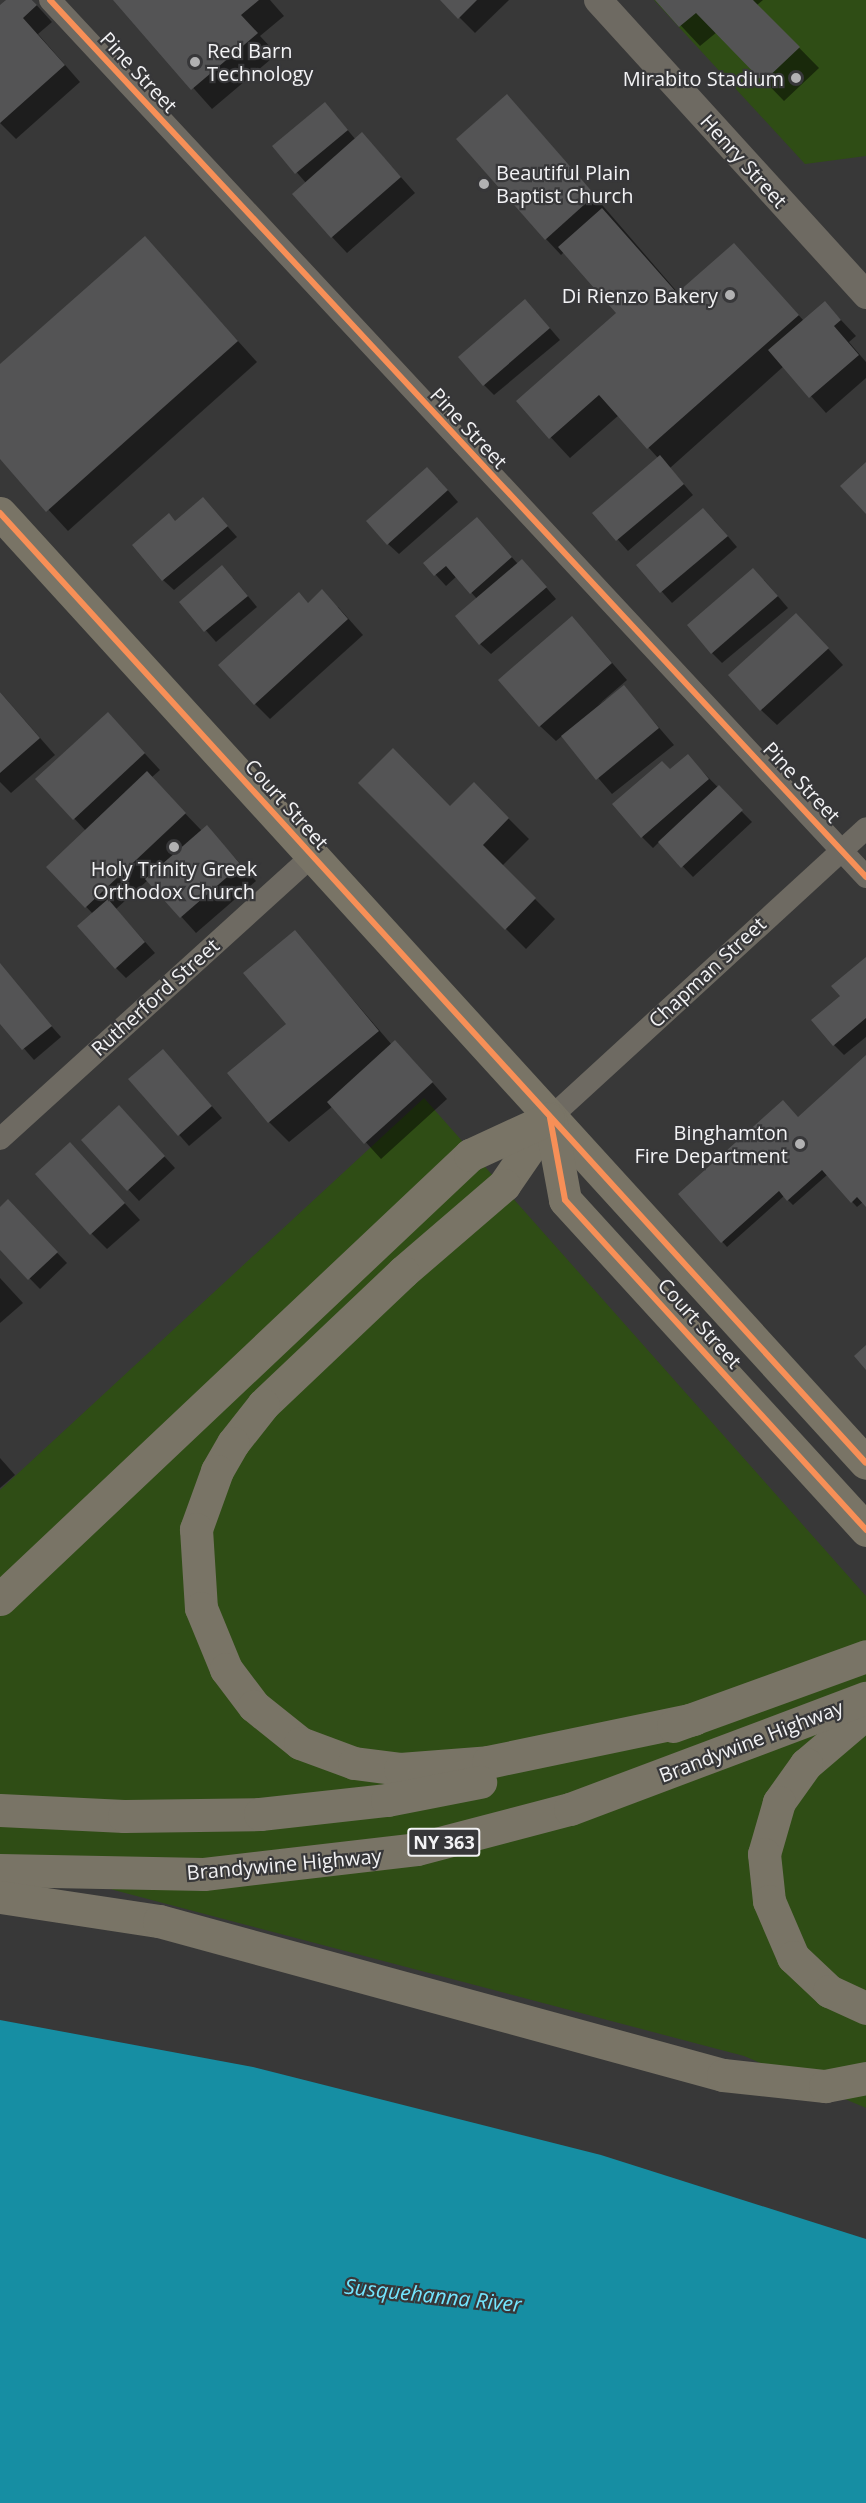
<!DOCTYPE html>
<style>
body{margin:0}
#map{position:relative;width:866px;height:2503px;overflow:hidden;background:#383838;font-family:"Open Sans",sans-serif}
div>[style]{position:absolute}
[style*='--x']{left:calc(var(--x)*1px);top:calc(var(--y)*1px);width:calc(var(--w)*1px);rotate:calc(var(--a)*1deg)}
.green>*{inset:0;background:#2f4d15}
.water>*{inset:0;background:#168ea3}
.shadow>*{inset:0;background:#0007}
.building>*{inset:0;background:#545455}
.minor>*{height:22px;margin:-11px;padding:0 11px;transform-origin:11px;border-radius:11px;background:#6e6a62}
.tertiary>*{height:28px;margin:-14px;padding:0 14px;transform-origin:14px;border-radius:14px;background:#6e6a62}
.primary>*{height:33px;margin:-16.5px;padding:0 16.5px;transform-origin:16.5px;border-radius:16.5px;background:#797466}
.cycleway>*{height:6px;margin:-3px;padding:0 3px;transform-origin:3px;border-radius:3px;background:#f78f57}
.dots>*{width:16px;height:16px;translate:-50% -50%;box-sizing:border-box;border:3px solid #373739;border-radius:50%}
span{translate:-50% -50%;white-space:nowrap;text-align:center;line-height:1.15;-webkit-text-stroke:4.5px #373739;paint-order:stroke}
.shield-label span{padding:2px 4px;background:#373739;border:2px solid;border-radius:4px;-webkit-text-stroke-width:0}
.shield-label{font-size:18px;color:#f2f2f4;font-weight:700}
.poi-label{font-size:20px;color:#f2f2f4}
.left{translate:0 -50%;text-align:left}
.right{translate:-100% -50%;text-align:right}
.street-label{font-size:20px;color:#f2f2f4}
.water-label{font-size:21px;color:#74e6ff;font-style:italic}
</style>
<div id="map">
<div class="green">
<i style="clip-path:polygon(654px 0,866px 0,866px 156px,805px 164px)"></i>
<i style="clip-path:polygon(424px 1098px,866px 1596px,866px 2108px,744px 2056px,0 1860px,0 1490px)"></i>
</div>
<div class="water">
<i style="clip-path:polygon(0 2020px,253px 2067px,601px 2155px,866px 2239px,866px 2503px,0 2503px)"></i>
</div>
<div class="shadow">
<i style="clip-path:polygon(8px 0,32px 0,52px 22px,38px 34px,80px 82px,16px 139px,0 123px,0 7px)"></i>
<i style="clip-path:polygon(115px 0,270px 0,284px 16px,260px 36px,277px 54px,212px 109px)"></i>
<i style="clip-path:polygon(442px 0,509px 0,475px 33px)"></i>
<i style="clip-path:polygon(657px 0,763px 0,757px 5px,819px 68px,784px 101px,717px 32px,700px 46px)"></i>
<i style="clip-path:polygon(522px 112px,679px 294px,734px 245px,804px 321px,825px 303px,856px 336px,849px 342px,866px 362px,866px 378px,826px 413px,784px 366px,670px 468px,693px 495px,628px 551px,594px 513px,658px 458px,619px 415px,570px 458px,518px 402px,618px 313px,564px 252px,561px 255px,546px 239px)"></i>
<i style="clip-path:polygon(335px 115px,356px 140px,377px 150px,415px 193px,347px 253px,332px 237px,306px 183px,274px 146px)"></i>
<i style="clip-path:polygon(145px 238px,257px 362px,68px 531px,0 457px,0 366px)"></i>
<i style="clip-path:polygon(536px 312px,560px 340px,494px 395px,484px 385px)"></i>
<i style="clip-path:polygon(438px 479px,458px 502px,399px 554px,388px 544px)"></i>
<i style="clip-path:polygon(203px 499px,237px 537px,174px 590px,163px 580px,176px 522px)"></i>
<i style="clip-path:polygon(477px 519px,518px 564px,533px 572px,556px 599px,491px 654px,480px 644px,477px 599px,457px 576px,446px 586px,425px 563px)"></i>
<i style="clip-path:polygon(714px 520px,737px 547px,672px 603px,638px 565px)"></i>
<i style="clip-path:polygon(233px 578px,257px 607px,216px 642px,181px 602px)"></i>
<i style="clip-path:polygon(764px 580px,788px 608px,722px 663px,712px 653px)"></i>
<i style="clip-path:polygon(308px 604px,338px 607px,363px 635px,270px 719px,255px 704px)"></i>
<i style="clip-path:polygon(812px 631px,843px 665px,777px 725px,761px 710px)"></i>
<i style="clip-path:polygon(587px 634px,627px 680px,598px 705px,624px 687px,674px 745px,612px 794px,562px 736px,556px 741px,540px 726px)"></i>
<i style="clip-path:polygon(0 692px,55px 755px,11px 793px,0 782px)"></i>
<i style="clip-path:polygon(123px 730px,160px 770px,151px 778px,202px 831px,207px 827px,256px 881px,196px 933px,148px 880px,116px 909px,155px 953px,126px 978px,116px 968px,93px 914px,48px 867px,86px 831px,37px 779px)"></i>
<i style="clip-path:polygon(698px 767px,752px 822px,693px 877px,659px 842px,653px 848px,642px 837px,670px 771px)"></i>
<i style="clip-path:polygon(360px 783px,450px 808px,474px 784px,529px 839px,502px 866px,555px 919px,526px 949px)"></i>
<i style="clip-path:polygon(295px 932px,392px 1045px,411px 1058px,447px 1099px,381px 1159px,333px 1106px,289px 1142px,269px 1122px,288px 1024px)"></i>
<i style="clip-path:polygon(866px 959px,866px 1037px,844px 1055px,834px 1045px)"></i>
<i style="clip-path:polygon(0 968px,61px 1037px,34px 1060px,0 1021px)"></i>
<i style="clip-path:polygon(866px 1057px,866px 1205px,863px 1202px,857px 1207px,827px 1175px,793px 1205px,784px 1196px,727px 1247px,680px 1195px,798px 1119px)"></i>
<i style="clip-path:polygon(173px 1061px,222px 1118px,189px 1146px,130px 1079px)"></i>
<i style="clip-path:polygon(129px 1118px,175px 1168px,139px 1201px,83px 1140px)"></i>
<i style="clip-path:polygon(85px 1160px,140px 1220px,107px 1249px,91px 1233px)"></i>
<i style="clip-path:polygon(0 1209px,18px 1212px,67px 1263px,40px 1289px,0 1248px)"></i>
<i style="clip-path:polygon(0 1278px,23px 1303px,0 1323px)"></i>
<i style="clip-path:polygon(0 1458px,15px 1475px,0 1488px)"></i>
</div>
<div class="building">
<i style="clip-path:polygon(6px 0,32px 0,37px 5px,23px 18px,65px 65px,0 123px,0 5px)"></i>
<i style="clip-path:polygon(113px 0,259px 0,241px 15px,258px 33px,191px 90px)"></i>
<i style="clip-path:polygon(440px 0,477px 0,458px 19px)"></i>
<i style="clip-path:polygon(655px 0,753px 0,800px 47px,763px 82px,696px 13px,679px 27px)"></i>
<i style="clip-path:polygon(507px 94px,595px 195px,545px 240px,456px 139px)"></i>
<i style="clip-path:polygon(325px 102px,348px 130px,295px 174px,272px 146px)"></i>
<i style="clip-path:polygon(362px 132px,401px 177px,331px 238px,292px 194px)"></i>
<i style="clip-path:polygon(602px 208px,677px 293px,734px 243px,799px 315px,647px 449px,599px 395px,549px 439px,516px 401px,616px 313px,558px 247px)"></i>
<i style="clip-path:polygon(145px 236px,238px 341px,46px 512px,0 459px,0 364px)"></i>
<i style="clip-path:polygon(525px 299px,550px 328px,483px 386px,458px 357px)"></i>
<i style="clip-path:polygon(825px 301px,841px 320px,834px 326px,859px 355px,809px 398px,768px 350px)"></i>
<i style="clip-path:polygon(660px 455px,684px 484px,616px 541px,592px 513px)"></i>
<i style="clip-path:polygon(866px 462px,866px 514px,840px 486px)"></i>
<i style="clip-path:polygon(427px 467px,448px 490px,387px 545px,366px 521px)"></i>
<i style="clip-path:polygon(203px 497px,228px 526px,162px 581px,132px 545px,169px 513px,175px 521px)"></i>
<i style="clip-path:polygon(703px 508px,728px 536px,660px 593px,636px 565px)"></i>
<i style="clip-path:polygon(477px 517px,512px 557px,470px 594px,446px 566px,434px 576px,423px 563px)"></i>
<i style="clip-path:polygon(522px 559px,547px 587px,479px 645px,455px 616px)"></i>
<i style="clip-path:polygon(222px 565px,248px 596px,204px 632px,179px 602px)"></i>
<i style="clip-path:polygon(753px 568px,778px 596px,711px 654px,687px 625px)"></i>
<i style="clip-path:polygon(322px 589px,348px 619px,254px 705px,218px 665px,299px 592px,308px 603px)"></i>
<i style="clip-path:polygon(796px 613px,829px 648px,760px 711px,728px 675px)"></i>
<i style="clip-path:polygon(572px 616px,612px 663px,539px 727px,498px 680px)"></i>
<i style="clip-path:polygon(624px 685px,659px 728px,596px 780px,561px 736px)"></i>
<i style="clip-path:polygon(0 692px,40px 738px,0 773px)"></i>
<i style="clip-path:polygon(108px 712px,145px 753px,73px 820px,35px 779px)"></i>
<i style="clip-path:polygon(393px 748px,450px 806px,474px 782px,509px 818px,483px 845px,536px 898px,505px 930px,358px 783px)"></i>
<i style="clip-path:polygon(688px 754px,709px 779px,641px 838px,612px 804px,662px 761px,670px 769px)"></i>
<i style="clip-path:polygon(147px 771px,186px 813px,85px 908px,46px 867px)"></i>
<i style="clip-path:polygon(719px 785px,743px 810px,681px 868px,658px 842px)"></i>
<i style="clip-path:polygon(207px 825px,241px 865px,180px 918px,145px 879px)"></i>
<i style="clip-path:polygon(108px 899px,145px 942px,115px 969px,77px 926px)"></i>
<i style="clip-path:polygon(295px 930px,379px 1031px,268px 1123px,227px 1073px,286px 1024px,243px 973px)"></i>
<i style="clip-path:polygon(866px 957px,866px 1018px,833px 1046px,811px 1020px,840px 996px,831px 986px)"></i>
<i style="clip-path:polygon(0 963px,52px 1026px,22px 1050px,0 1024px)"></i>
<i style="clip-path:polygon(395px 1040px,433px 1082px,364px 1144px,327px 1102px)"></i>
<i style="clip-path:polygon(163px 1049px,212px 1106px,178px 1136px,128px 1079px)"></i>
<i style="clip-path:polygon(866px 1055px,866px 1207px,857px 1197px,851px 1203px,822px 1170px,787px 1201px,779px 1191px,721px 1243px,678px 1194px,783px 1100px,798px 1117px)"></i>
<i style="clip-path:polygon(119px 1105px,165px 1156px,127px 1191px,81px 1140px)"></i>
<i style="clip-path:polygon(70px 1142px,125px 1203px,90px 1235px,35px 1174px)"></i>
<i style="clip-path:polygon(8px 1199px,58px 1252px,28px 1280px,0 1250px,0 1207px)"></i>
<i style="clip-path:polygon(866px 1345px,866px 1370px,854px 1356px)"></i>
</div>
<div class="minor">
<i style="--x:50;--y:0;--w:1198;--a:47.06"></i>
<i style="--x:550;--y:1118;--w:429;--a:-42.5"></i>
<i style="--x:0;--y:1139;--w:421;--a:-42.2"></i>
</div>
<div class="tertiary">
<i style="--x:598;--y:0;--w:399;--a:47.7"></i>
</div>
<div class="primary">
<i style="--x:0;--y:513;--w:1285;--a:47.65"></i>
<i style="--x:550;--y:1118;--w:81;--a:124.5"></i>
<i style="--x:504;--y:1185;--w:133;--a:139.3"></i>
<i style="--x:403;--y:1272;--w:193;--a:136.5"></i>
<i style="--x:263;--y:1405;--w:48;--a:128.3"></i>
<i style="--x:233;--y:1443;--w:32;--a:120"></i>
<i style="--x:217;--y:1471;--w:62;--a:109.9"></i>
<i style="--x:196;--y:1529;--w:79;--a:86.4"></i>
<i style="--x:201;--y:1608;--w:66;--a:67.7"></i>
<i style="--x:226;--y:1669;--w:46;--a:52.9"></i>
<i style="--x:254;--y:1706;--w:59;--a:38.8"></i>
<i style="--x:300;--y:1743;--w:58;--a:20.3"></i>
<i style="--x:354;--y:1763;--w:46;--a:7.4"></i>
<i style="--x:400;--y:1769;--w:88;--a:-4.5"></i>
<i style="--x:488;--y:1762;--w:210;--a:-11.8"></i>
<i style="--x:550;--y:1118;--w:83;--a:79.6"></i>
<i style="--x:565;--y:1200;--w:447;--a:47.6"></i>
<i style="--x:0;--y:1599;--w:647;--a:-43.37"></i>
<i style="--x:470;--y:1155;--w:86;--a:-24.8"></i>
<i style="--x:866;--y:1713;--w:79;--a:139.6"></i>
<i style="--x:806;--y:1764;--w:47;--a:125.4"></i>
<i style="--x:779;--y:1802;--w:54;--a:106.1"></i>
<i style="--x:764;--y:1854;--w:47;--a:83.9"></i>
<i style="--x:769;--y:1901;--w:61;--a:66.8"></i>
<i style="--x:793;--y:1957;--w:50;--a:43.4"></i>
<i style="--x:829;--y:1991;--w:41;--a:24.7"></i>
<i style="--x:673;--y:1726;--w:205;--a:-19.9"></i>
<i style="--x:0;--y:1810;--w:124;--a:2.8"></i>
<i style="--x:124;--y:1816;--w:136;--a:-0.8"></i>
<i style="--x:260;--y:1814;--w:128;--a:-6.3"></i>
<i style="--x:387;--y:1800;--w:95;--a:-11"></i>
<i style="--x:0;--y:1870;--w:204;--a:1.1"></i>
<i style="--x:204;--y:1874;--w:214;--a:-6.7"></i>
<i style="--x:417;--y:1849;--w:158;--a:-14.7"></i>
<i style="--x:570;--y:1809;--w:316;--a:-20.6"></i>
<i style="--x:0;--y:1897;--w:161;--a:8.6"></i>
<i style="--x:159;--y:1921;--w:585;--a:15.27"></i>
<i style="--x:723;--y:2075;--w:103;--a:6.2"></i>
<i style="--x:825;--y:2086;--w:42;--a:-11"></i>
</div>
<div class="cycleway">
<i style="--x:50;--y:0;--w:1198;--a:47.06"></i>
<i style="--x:0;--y:513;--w:1285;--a:47.65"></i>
<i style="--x:550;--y:1118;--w:83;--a:79.6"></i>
<i style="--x:565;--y:1200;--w:447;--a:47.6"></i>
</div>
<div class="dots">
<i style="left:195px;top:62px;background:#b1b1b2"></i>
<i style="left:796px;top:78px;background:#b1b1b2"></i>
<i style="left:484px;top:184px;background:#b1b1b2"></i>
<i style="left:730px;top:295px;background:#b1b1b2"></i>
<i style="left:174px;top:847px;background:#b1b1b2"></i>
<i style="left:800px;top:1144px;background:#b1b1b2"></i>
</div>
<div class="shield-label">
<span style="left:444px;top:1842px">NY 363</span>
</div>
<div class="poi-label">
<span class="left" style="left:207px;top:62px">Red Barn<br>Technology</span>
<span class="right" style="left:784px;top:78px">Mirabito Stadium</span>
<span class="left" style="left:496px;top:184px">Beautiful Plain<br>Baptist Church</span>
<span class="right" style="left:718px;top:295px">Di Rienzo Bakery</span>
<span style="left:174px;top:880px">Holy Trinity Greek<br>Orthodox Church</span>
<span class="right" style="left:788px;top:1144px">Binghamton<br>Fire Department</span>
</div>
<div class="street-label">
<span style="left:139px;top:72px;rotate:47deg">Pine Street</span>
<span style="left:744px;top:161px;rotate:48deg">Henry Street</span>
<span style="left:469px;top:428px;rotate:47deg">Pine Street</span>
<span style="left:802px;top:782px;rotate:47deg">Pine Street</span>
<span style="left:287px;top:804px;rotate:48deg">Court Street</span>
<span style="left:707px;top:972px;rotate:-43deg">Chapman Street</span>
<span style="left:155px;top:997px;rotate:-42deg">Rutherford Street</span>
<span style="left:700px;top:1323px;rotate:48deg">Court Street</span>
<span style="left:751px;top:1741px;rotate:-21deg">Brandywine Highway</span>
<span style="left:284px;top:1864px;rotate:-5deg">Brandywine Highway</span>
</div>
<div class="water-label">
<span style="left:433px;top:2295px;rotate:6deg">Susquehanna River</span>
</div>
</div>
